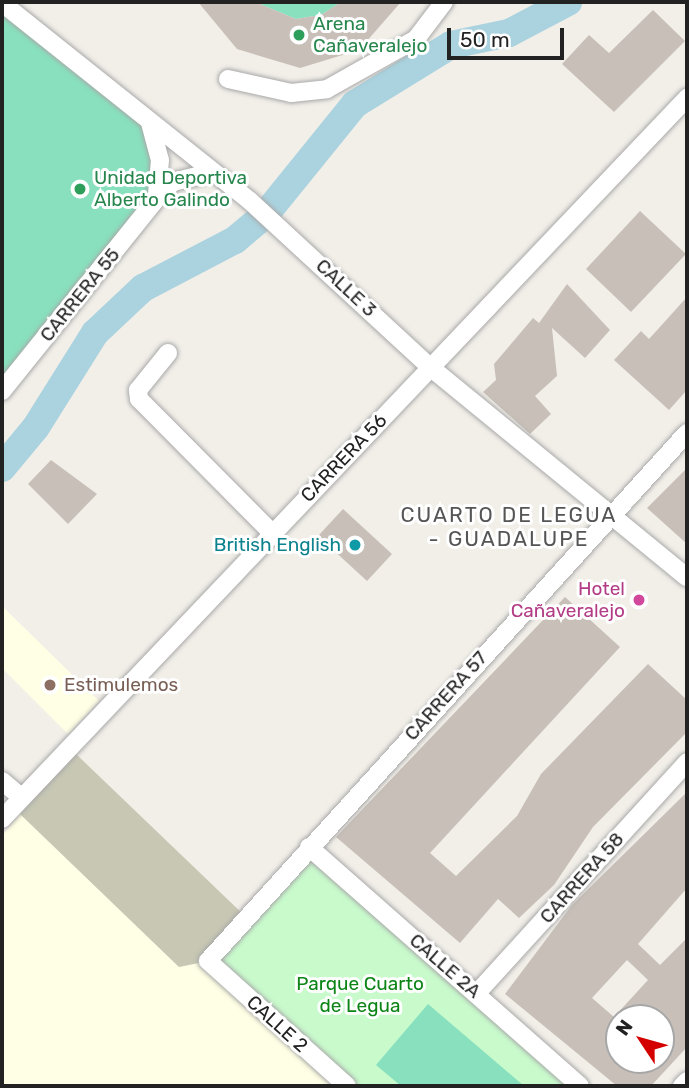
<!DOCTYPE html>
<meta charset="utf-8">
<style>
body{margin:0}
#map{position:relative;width:689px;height:1088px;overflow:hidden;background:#f2efe9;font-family:Rubik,sans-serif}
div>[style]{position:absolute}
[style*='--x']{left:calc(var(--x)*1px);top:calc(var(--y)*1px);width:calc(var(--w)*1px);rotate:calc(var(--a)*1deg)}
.education>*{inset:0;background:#ffffe5}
.construction>*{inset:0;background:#c7c7b4}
.park>*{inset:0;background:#c8facc}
.pitch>*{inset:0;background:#88e0be}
.river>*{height:28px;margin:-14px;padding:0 14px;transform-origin:14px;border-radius:14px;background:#aad3df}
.building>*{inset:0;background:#c7bfb8}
.roads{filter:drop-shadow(0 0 2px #a9a9a9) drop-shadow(0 0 2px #a9a9a9)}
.minor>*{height:18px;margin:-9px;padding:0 9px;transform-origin:9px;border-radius:9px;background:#fff}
.dots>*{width:19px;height:19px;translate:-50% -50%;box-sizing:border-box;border:4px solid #fff;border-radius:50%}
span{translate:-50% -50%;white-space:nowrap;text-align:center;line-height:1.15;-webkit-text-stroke:6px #fff;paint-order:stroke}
.leisure-label{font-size:19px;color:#27864d}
.left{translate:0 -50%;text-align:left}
.street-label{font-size:19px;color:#222}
.culture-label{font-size:19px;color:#0d838f}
.right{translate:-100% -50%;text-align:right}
.hotel-label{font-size:19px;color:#b23c85}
.education-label{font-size:19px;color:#785e54}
.park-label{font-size:19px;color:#0c8416}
.neighbourhood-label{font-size:21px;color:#555;letter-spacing:2px}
.frame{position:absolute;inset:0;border:4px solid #222;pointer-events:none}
.north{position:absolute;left:605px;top:1004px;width:70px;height:70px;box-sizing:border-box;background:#fff;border:2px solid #a7a7a7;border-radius:50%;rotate:306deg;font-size:19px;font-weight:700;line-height:28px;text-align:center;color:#222}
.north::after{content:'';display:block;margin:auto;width:24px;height:32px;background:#d40000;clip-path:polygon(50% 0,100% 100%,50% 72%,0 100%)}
.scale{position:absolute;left:447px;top:28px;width:117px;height:32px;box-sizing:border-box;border:4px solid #222;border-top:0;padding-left:9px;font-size:21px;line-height:24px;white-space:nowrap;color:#222;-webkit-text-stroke:5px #fff;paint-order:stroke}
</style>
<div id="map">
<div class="education">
<i style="clip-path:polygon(2px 606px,99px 701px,68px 734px,2px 668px)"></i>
<i style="clip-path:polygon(20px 814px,179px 967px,208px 961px,347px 1086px,2px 1086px,2px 836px)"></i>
</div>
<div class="construction">
<i style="clip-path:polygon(76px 754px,246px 917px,208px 961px,179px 967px,20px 814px)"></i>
</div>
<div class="park">
<i style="clip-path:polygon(309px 847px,580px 1086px,347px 1086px,208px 961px)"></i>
</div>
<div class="pitch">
<i style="clip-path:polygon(255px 2px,341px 2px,321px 15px,296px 19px)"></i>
<i style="clip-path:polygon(2px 3px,150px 123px,157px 198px,2px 391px)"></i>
<i style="clip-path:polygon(428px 1004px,524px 1086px,401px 1086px,376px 1065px)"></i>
</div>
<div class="river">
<i style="--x:2;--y:468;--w:53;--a:-50.3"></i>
<i style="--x:36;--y:427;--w:111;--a:-57.9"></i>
<i style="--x:95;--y:333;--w:66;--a:-43.2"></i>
<i style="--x:143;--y:288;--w:104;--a:-27.6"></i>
<i style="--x:235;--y:240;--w:39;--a:-40"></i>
<i style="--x:265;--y:215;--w:143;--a:-51"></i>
<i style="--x:355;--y:104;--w:113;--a:-31.6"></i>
<i style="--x:451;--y:45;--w:59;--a:-11.7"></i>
<i style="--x:509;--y:33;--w:67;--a:-27.7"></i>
</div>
<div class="building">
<i style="clip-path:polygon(198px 2px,255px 2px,296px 19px,321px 15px,341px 2px,401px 2px,359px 50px,300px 68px,237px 49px)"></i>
<i style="clip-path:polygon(653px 10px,685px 41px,614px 112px,562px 64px,589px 35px,609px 53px)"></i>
<i style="clip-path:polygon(640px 211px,686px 254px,631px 312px,586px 269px)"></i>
<i style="clip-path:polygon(567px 284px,610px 330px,585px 358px,552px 328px,557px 376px,535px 396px,551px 414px,530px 434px,483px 392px,496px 380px,494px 364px,533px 318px,539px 323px)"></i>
<i style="clip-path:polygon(687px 297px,687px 390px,669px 410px,614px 360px,641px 331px,649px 339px)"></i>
<i style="clip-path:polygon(51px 460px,97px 494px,68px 524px,28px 484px)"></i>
<i style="clip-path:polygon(687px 468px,687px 544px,647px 508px)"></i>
<i style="clip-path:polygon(343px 509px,392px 554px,367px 581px,318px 536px)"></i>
<i style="clip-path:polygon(565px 597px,620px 647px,430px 853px,456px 876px,517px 816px,541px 774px,648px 664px,687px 700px,687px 732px,593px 827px,554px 885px,519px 918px,498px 899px,460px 943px,336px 837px)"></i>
<i style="clip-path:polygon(evenodd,687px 792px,687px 888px,638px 944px,660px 965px,687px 938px,687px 1047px,651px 1086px,617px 1086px,505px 994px,572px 905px,687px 792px,627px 960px,648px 980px,614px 1017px,592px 998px,627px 960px,687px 792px,615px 1018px,661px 1018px,661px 1060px,619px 1060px,615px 1018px)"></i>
</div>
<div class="roads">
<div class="minor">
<i style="--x:2;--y:3;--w:317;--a:38.6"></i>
<i style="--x:250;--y:201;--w:245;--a:42.7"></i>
<i style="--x:430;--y:367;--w:332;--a:39.3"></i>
<i style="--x:228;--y:79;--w:65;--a:12.5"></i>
<i style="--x:291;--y:93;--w:36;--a:-6"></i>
<i style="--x:327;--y:89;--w:102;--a:-29.3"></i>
<i style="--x:416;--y:39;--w:46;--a:-52.9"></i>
<i style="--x:150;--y:123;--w:38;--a:75"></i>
<i style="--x:160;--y:160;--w:38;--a:95"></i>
<i style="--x:168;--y:353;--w:48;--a:129"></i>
<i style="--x:138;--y:390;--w:9;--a:84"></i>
<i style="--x:139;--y:399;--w:189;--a:45.2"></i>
<i style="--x:2;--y:391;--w:248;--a:-51.2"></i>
<i style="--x:157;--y:198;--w:23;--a:-45"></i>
<i style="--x:173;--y:182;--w:37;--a:-14"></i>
<i style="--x:2;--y:781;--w:25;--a:40"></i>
<i style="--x:2;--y:819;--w:995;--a:-46.47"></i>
<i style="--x:309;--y:847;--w:361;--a:41.4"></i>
<i style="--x:477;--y:993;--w:312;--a:-47.7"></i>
<i style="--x:347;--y:1086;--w:187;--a:-138"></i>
<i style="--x:208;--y:961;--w:713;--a:-47.79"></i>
<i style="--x:682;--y:1086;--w:7;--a:-45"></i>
</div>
</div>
<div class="dots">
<i style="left:299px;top:35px;background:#2e9e5b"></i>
<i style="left:80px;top:189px;background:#2e9e5b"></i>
<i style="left:355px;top:545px;background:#0f9aa8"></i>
<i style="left:639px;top:600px;background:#d1479c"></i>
<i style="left:50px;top:685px;background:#8d6e63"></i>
</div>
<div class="leisure-label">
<span class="left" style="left:313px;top:35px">Arena<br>Cañaveralejo</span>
<span class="left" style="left:94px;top:189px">Unidad Deportiva<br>Alberto Galindo</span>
</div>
<div class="street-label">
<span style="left:346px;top:288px;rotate:43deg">CALLE 3</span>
<span style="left:80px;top:295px;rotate:-51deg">CARRERA 55</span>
<span style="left:344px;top:458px;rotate:-46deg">CARRERA 56</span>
<span style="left:446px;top:696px;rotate:-48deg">CARRERA 57</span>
<span style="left:582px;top:878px;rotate:-48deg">CARRERA 58</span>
<span style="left:445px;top:966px;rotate:41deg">CALLE 2A</span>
<span style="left:277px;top:1024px;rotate:42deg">CALLE 2</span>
</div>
<div class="culture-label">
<span class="right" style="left:341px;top:545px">British English</span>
</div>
<div class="hotel-label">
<span class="right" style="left:625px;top:600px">Hotel<br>Cañaveralejo</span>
</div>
<div class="education-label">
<span class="left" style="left:64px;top:685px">Estimulemos</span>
</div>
<div class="park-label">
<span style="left:360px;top:995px">Parque Cuarto<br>de Legua</span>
</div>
<div class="neighbourhood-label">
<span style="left:509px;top:527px">CUARTO DE LEGUA<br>- GUADALUPE</span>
</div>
<div class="frame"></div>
<div class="north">N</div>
<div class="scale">50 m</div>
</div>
